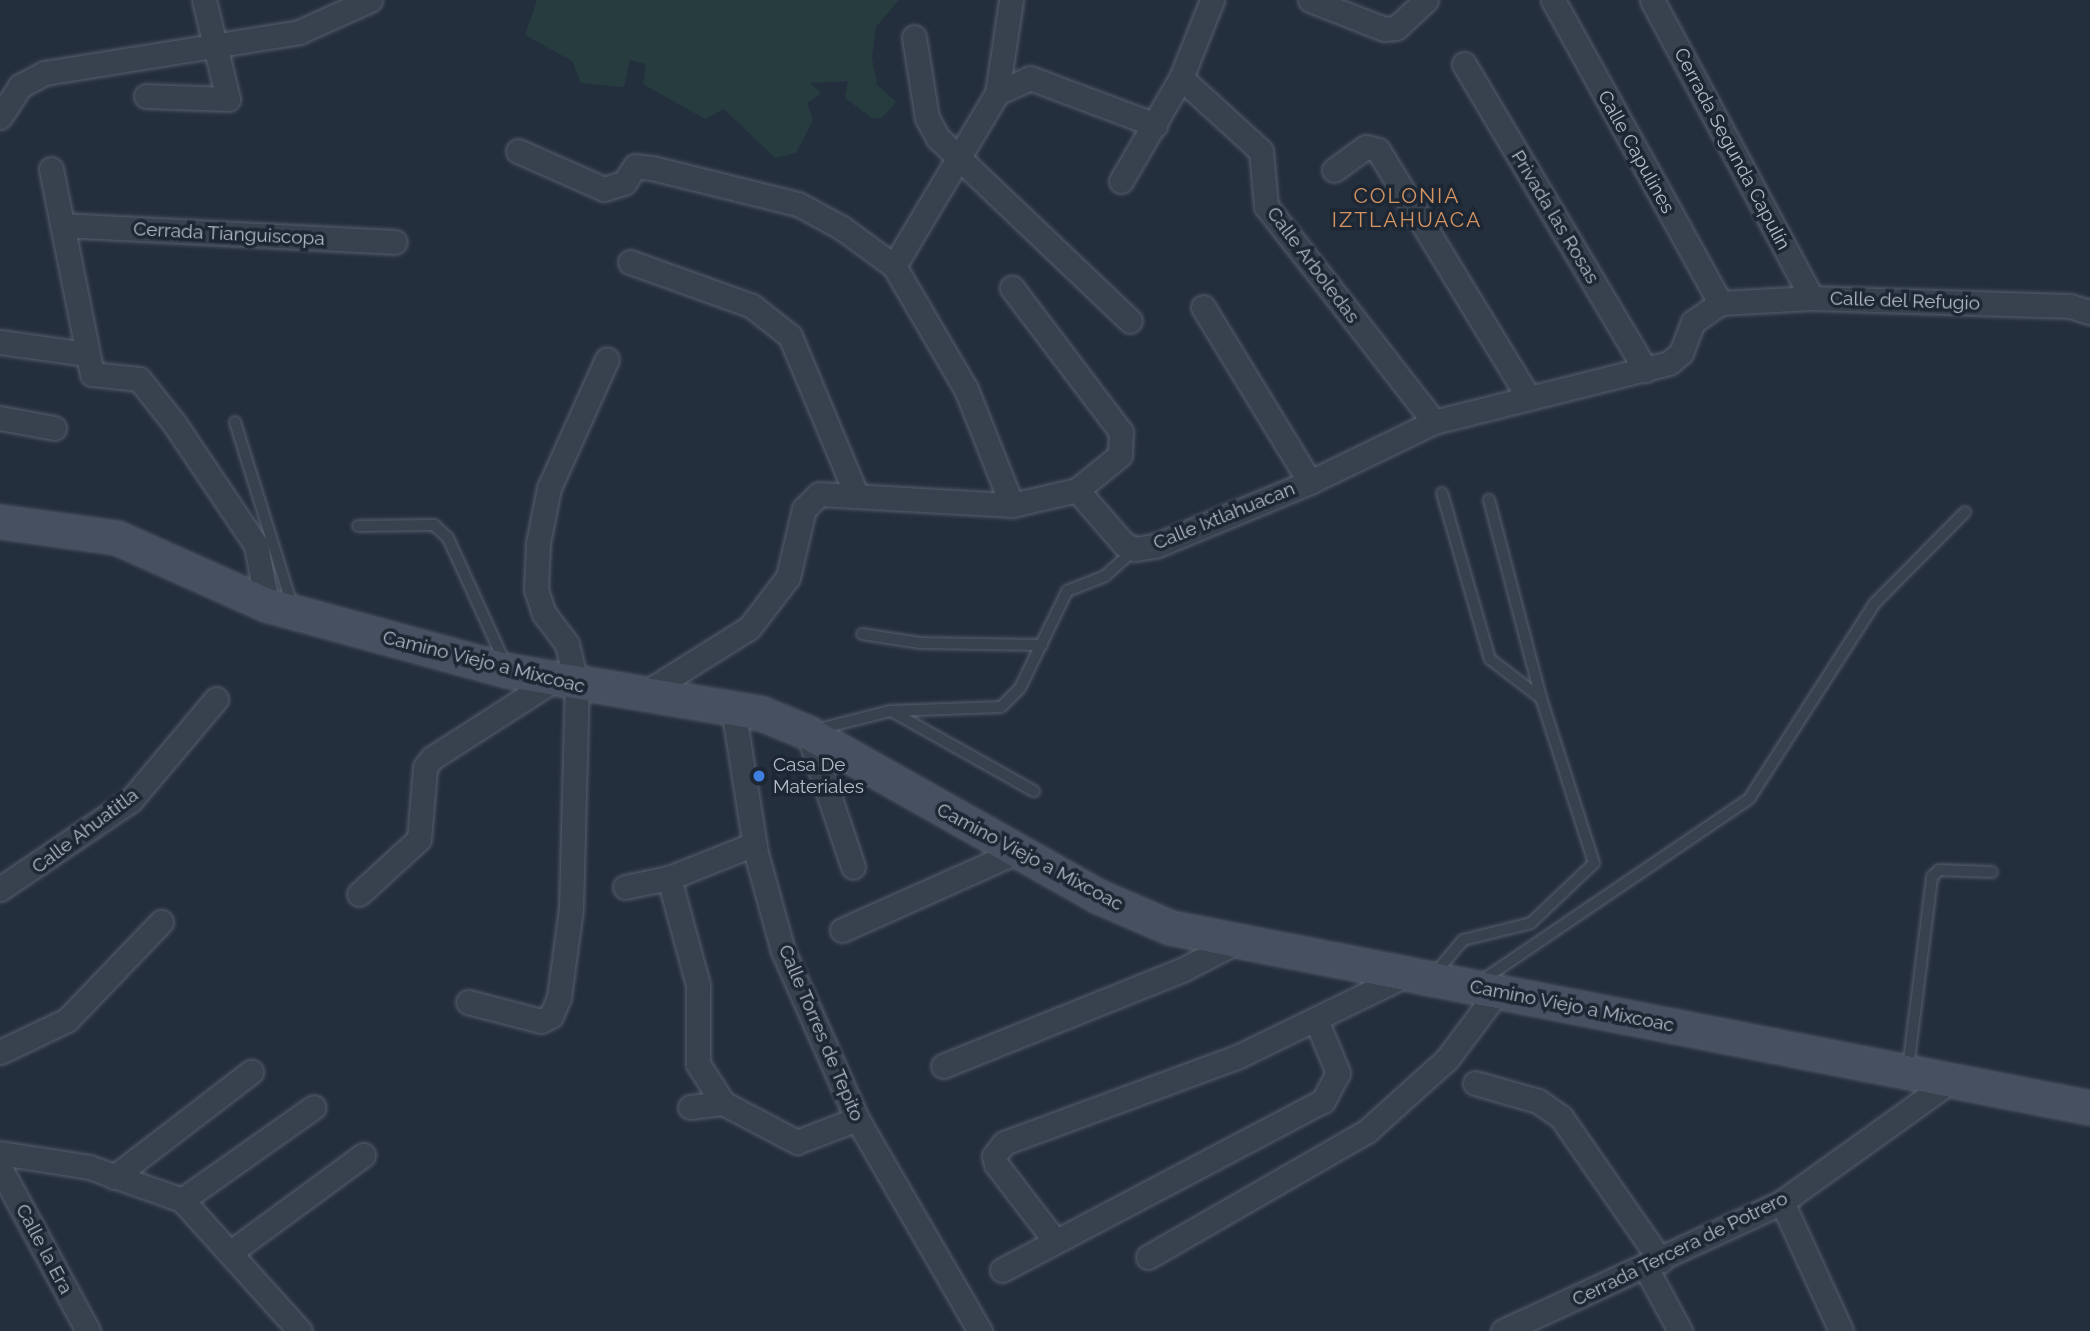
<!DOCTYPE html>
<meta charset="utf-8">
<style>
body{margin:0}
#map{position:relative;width:2090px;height:1331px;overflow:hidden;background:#242f3e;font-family:Raleway,sans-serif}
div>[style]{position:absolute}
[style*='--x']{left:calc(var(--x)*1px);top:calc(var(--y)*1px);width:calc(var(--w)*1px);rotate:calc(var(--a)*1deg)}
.green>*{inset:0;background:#263c3f}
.roads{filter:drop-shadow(0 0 2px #565f6c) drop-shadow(0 0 2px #565f6c)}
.lane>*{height:10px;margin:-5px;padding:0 5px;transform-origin:5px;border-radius:5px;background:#38414e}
.street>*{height:23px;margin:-11.5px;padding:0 11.5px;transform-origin:11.5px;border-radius:11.5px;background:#38414e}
.secondary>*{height:32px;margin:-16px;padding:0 16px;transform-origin:16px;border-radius:16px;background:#465061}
.dots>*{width:19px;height:19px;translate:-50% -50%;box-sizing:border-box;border:4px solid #1d2633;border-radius:50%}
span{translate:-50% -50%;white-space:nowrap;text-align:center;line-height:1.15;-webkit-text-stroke:7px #1d2633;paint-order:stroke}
.street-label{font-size:19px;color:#b4bcc9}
.poi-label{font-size:19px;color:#b4bcc9}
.left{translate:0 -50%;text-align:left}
.neighbourhood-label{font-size:21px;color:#d59563;letter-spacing:2px}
</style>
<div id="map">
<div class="green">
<i style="clip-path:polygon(537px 0,899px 0,876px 27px,872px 58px,877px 85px,896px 102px,882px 118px,872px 118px,845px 98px,848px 81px,810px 83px,821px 93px,807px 103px,813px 120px,796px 153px,775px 158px,724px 109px,705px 119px,643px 84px,646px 64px,630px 60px,624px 87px,581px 83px,572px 61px,525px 35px)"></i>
</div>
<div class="roads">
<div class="lane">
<i style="--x:235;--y:422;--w:192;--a:72.7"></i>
<i style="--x:1442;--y:493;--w:173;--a:73.9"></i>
<i style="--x:1490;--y:659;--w:64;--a:37.4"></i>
<i style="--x:358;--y:526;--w:76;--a:-0.8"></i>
<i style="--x:434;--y:525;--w:19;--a:43"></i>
<i style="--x:448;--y:538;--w:140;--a:65.5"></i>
<i style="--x:862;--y:634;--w:59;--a:8.8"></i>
<i style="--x:920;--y:643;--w:122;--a:0.9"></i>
<i style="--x:893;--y:712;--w:162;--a:29.3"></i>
<i style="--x:815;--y:730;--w:77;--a:-14.2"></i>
<i style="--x:890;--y:711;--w:111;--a:-2.1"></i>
<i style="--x:1001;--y:707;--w:27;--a:-45"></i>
<i style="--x:1020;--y:688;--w:108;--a:-64.1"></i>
<i style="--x:1067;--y:591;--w:41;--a:-21.5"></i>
<i style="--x:1105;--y:576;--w:40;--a:-42"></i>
<i style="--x:1432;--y:977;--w:48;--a:-50"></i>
<i style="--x:1463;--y:940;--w:70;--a:-14"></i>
<i style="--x:1531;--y:923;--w:87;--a:-43.6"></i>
<i style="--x:1594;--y:863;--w:173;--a:-107.8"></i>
<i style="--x:1541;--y:698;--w:205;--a:-104.7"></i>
<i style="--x:1478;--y:983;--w:328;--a:-34.2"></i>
<i style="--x:1749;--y:799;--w:233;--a:-57.3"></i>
<i style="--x:1875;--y:603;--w:128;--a:-45.3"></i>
<i style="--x:1908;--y:1068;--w:193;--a:-82.8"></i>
<i style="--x:1932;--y:877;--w:10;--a:-45"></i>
<i style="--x:1939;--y:870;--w:53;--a:2.2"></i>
</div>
<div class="street">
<i style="--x:1310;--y:0;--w:79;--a:21.4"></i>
<i style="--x:1384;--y:29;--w:12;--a:-5"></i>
<i style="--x:1396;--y:28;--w:41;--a:-43"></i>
<i style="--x:1553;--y:0;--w:346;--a:61.1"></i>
<i style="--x:1652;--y:0;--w:338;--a:61.8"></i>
<i style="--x:914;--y:37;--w:82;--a:80.9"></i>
<i style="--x:927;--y:118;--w:23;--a:61"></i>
<i style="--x:938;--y:138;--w:265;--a:43.6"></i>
<i style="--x:1464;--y:64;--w:356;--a:59.3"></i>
<i style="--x:1181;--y:78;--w:108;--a:42.4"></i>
<i style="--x:1261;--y:151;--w:55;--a:84.8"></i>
<i style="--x:1266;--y:206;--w:274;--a:52.1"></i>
<i style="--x:997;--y:93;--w:36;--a:-24"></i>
<i style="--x:1030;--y:78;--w:134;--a:20.5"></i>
<i style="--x:146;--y:96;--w:82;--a:2.1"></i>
<i style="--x:228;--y:99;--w:102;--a:-103.6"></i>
<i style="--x:0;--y:117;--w:37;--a:-57"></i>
<i style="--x:20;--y:86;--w:27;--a:-28"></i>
<i style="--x:44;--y:73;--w:258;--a:-9.1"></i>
<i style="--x:299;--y:32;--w:78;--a:-24.3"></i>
<i style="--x:518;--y:151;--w:94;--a:23.8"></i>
<i style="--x:604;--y:189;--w:21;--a:-17"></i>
<i style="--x:624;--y:183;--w:20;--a:-57"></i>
<i style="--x:635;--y:166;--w:17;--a:7"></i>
<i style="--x:652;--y:168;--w:150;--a:13.9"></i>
<i style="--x:798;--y:204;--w:50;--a:28.6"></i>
<i style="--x:842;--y:228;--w:64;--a:36.2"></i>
<i style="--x:894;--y:266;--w:143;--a:59.7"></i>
<i style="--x:966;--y:389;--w:125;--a:68.4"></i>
<i style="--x:51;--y:169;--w:209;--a:78.7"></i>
<i style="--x:92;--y:374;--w:47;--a:6.1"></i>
<i style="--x:139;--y:379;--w:56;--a:51.5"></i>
<i style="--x:174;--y:423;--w:147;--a:56.1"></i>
<i style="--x:256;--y:545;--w:61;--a:79.6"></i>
<i style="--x:1334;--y:170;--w:39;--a:-36"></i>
<i style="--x:1366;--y:147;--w:12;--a:14"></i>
<i style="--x:1378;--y:150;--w:290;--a:58.7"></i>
<i style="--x:1121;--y:181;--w:119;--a:-59.8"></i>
<i style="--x:1181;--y:78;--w:84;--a:-68.3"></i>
<i style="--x:62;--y:225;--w:333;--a:2.9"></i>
<i style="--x:630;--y:262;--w:130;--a:19.8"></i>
<i style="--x:752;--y:306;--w:48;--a:38.3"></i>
<i style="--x:790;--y:336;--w:171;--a:67.3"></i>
<i style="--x:894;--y:266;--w:201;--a:-59.2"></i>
<i style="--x:997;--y:93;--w:94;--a:-81.4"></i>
<i style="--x:1203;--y:307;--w:205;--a:58.6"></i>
<i style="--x:0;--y:342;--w:86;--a:8"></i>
<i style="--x:0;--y:418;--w:55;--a:10.5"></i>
<i style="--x:1077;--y:490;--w:72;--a:49"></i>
<i style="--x:1124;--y:544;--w:12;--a:24"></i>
<i style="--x:1135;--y:549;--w:20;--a:-9"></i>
<i style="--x:1155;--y:546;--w:168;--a:-22.4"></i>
<i style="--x:1310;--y:482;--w:138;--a:-25.8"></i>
<i style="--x:1434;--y:422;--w:242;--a:-14.1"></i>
<i style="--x:1669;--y:363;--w:16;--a:-40"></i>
<i style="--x:1681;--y:353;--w:33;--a:-69"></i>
<i style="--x:1693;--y:322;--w:33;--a:-35"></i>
<i style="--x:1720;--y:303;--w:92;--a:-3.1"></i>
<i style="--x:1812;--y:298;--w:258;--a:1.8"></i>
<i style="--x:2070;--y:306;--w:21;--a:17"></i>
<i style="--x:642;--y:695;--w:126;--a:-32.1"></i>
<i style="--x:749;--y:628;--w:64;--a:-52.6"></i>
<i style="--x:788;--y:577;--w:70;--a:-76.8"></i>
<i style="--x:804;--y:509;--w:21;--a:-45"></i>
<i style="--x:819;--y:494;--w:193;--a:3.3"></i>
<i style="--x:1012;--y:505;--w:67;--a:-13"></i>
<i style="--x:1077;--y:490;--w:55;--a:-39.1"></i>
<i style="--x:1120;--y:455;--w:23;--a:-88"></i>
<i style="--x:1121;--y:432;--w:181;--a:-127.1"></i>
<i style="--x:733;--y:708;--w:147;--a:81"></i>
<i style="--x:756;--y:853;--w:102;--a:74.6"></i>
<i style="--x:783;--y:951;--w:184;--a:66.2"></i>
<i style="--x:857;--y:1119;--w:245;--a:59.9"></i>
<i style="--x:808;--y:733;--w:141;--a:71.4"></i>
<i style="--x:625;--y:887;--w:45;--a:-11.6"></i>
<i style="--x:0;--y:889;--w:158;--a:-34.2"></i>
<i style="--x:131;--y:800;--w:132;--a:-49.9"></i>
<i style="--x:359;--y:894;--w:81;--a:-42.5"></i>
<i style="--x:419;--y:839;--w:72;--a:-85.2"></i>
<i style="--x:425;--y:767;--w:11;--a:-52"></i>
<i style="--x:432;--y:758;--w:143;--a:-32.7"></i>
<i style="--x:842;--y:930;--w:191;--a:-24.1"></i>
<i style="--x:468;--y:1002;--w:75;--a:14.6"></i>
<i style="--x:541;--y:1021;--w:11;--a:-27"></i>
<i style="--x:551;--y:1016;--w:21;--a:-67"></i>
<i style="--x:559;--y:997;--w:90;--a:-82.3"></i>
<i style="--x:571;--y:908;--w:222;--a:-88.5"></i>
<i style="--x:577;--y:686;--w:43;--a:-103.4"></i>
<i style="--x:567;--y:644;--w:38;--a:-127"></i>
<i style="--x:544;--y:614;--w:26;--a:-108"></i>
<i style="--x:536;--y:589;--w:46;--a:-87.5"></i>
<i style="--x:538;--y:543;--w:56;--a:-78.7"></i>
<i style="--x:549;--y:488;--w:141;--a:-65.8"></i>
<i style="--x:0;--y:1052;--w:74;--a:-25.5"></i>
<i style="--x:67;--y:1020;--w:136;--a:-46.2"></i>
<i style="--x:943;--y:1066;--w:258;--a:-21.9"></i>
<i style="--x:1182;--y:970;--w:63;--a:-27.4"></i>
<i style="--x:1475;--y:1083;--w:66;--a:15.9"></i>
<i style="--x:1538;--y:1101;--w:28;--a:35"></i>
<i style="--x:1561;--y:1117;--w:175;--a:55.2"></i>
<i style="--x:723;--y:1103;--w:46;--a:-122.7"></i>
<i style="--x:698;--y:1064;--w:79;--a:-90"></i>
<i style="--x:698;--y:985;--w:111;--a:-105.2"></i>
<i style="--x:669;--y:878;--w:92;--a:-21.8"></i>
<i style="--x:690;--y:1107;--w:33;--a:-7"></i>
<i style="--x:723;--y:1103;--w:84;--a:27.8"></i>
<i style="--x:797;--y:1142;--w:64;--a:-21"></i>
<i style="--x:0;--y:1153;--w:90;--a:8.9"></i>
<i style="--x:89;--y:1167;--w:99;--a:19.5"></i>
<i style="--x:182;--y:1200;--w:176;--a:48"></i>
<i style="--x:0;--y:1168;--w:185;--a:61.6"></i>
<i style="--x:114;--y:1177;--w:173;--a:-37.5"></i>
<i style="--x:182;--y:1200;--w:161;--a:-35.2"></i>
<i style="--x:1782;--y:1202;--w:142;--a:65.4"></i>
<i style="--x:1055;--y:1241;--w:97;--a:-127.5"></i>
<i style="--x:996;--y:1164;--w:8;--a:-104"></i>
<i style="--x:994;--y:1156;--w:16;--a:-52"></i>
<i style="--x:1004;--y:1143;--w:248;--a:-20.3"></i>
<i style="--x:1237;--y:1057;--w:190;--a:-25.9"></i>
<i style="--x:231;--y:1252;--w:164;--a:-36.3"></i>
<i style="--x:1148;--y:1257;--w:253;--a:-29.9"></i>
<i style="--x:1367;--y:1131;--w:108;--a:-42"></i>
<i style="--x:1447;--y:1059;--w:85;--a:-53.1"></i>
<i style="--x:1646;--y:1268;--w:72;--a:61.6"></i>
<i style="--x:1002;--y:1270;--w:363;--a:-27.8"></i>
<i style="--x:1323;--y:1101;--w:32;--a:-62"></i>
<i style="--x:1338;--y:1073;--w:55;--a:-112.4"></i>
<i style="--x:1503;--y:1331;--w:307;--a:-24.8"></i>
<i style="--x:1782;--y:1202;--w:209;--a:-35.7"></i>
</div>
<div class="secondary">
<i style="--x:0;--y:522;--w:118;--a:7.8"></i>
<i style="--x:117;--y:538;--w:164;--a:24.1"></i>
<i style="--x:267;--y:605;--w:251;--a:15.3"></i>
<i style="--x:509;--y:671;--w:257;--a:9.6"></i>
<i style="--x:762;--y:714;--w:50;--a:22.4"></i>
<i style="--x:808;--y:733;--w:334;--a:29.4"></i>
<i style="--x:1099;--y:897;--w:78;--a:23.3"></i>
<i style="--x:1171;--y:928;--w:936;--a:11.08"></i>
</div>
</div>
<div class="dots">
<i style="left:759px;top:776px;background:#3f7fe0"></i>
</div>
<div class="street-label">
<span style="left:1732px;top:149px;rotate:62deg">Cerrada Segunda Capulín</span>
<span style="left:1636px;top:152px;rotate:61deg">Calle Capulines</span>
<span style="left:1555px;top:217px;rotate:59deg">Privada las Rosas</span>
<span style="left:229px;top:234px;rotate:3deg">Cerrada Tianguiscopa</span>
<span style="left:1313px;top:265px;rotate:53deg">Calle Arboledas</span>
<span style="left:1905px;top:301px;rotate:2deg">Calle del Refugio</span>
<span style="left:1224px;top:516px;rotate:-22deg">Calle Ixtlahuacan</span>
<span style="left:484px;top:662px;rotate:14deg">Camino Viejo a Mixcoac</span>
<span style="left:85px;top:831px;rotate:-37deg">Calle Ahuatitla</span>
<span style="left:1030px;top:857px;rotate:28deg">Camino Viejo a Mixcoac</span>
<span style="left:1572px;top:1006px;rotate:11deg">Camino Viejo a Mixcoac</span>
<span style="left:821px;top:1033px;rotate:67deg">Calle Torres de Tepito</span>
<span style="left:44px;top:1249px;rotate:62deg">Calle la Era</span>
<span style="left:1680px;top:1249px;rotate:-26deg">Cerrada Tercera de Potrero</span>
</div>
<div class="poi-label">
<span class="left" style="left:773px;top:776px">Casa De<br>Materiales</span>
</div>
<div class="neighbourhood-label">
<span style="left:1407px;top:208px">COLONIA<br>IZTLAHUACA</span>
</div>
</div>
